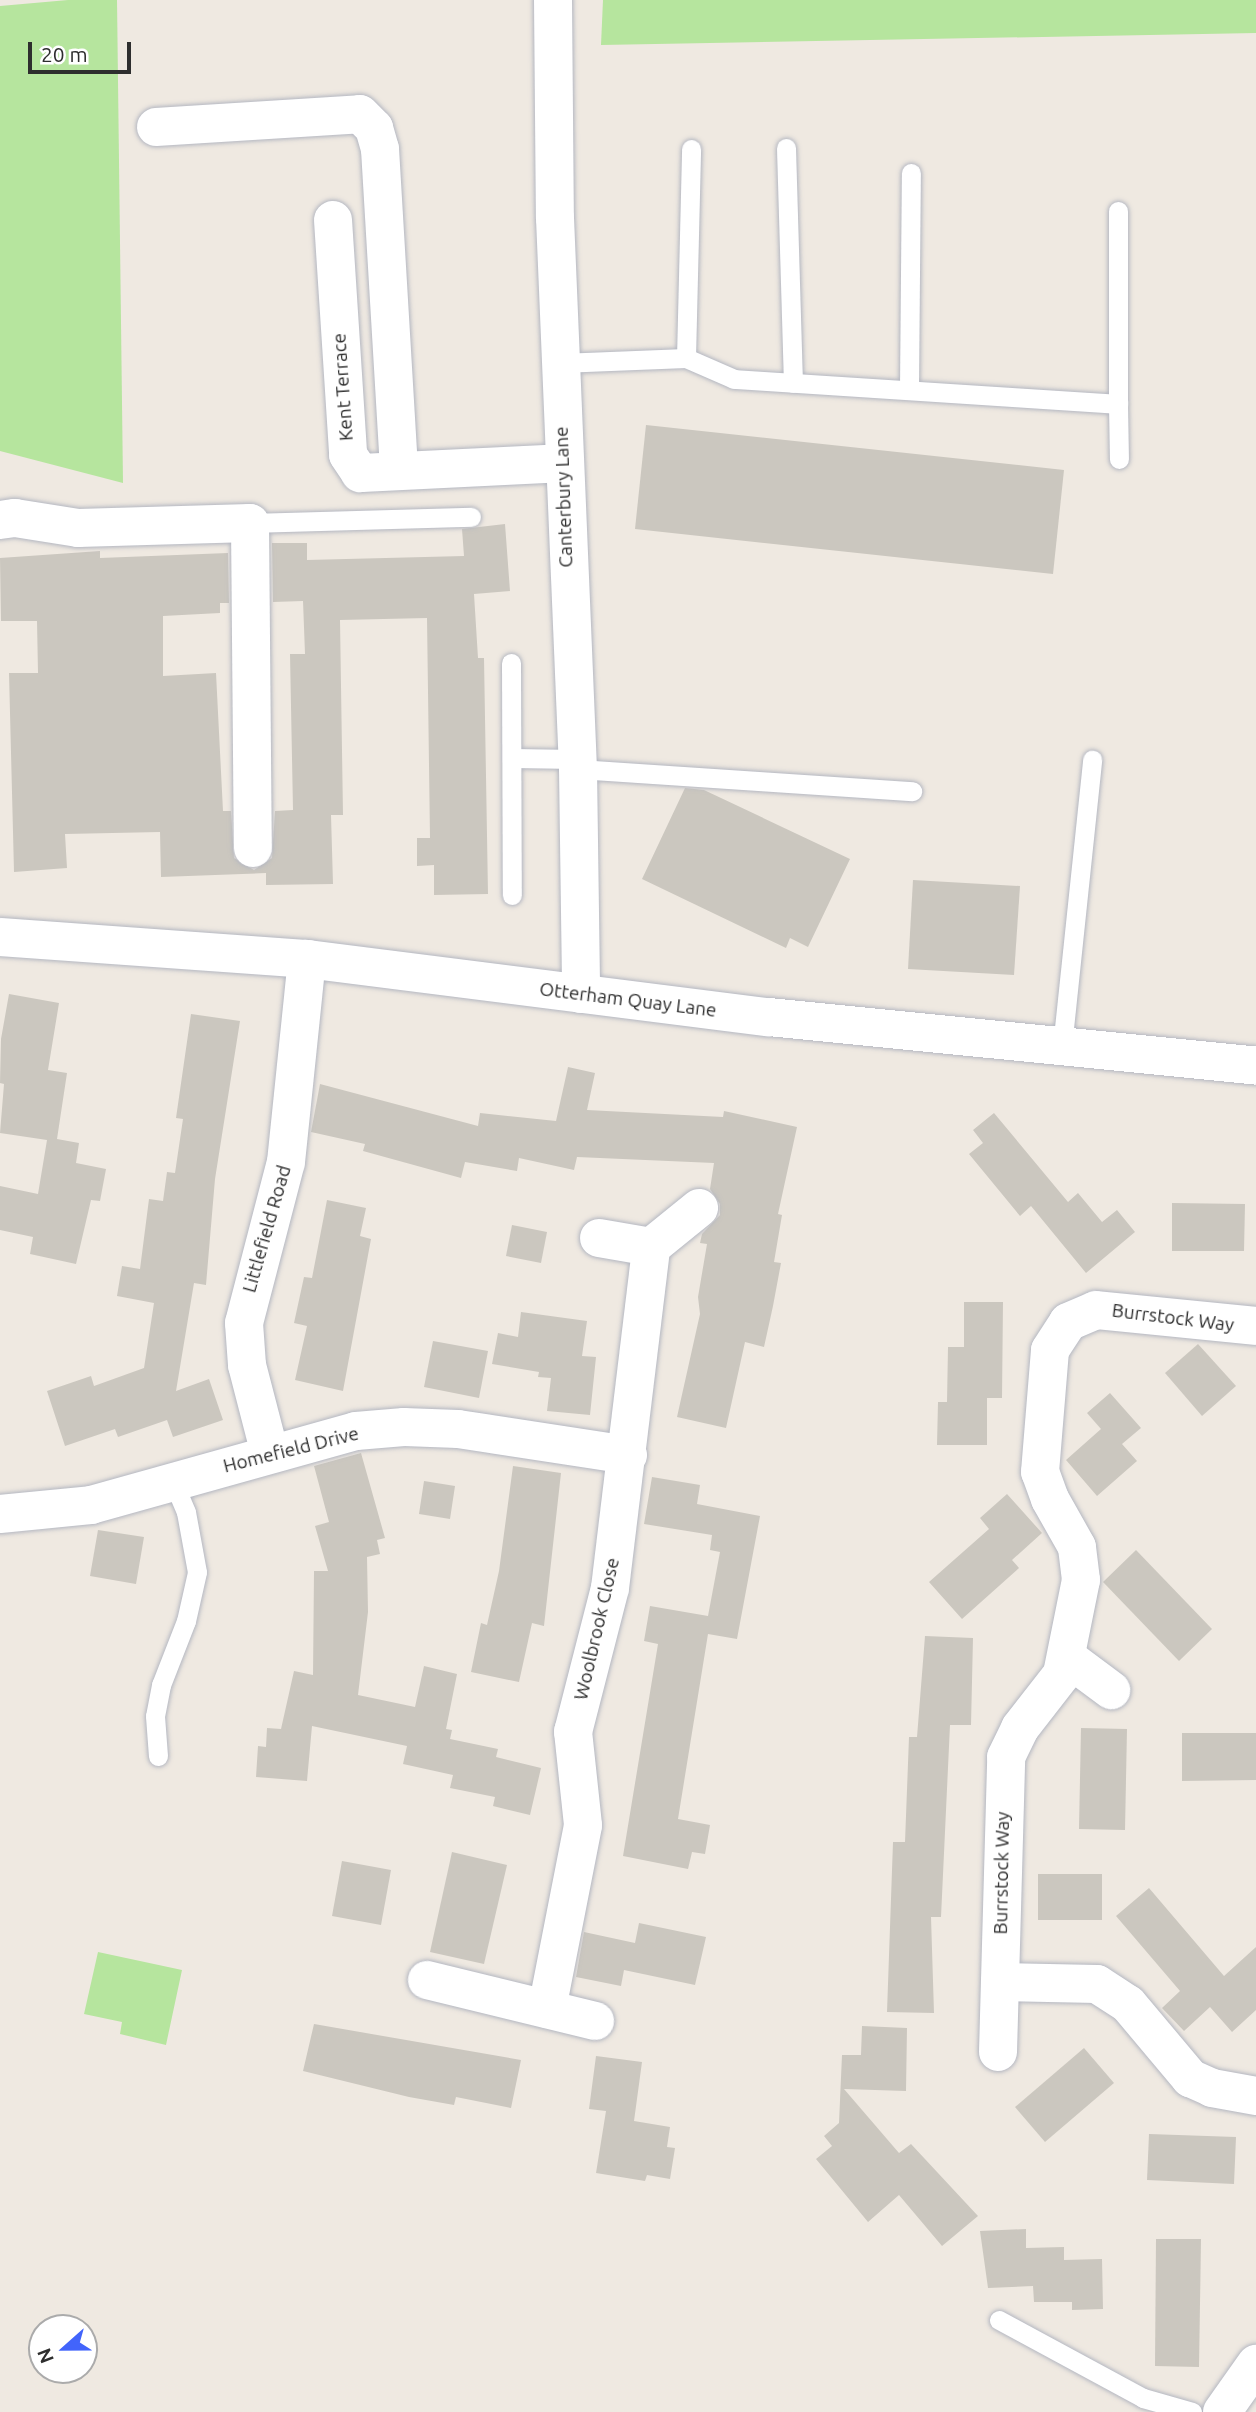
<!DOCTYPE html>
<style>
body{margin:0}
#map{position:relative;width:1256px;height:2412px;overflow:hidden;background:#efe9e1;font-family:Ubuntu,sans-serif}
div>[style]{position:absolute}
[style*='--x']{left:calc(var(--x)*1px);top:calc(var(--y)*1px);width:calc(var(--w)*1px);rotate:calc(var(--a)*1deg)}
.green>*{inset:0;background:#b6e59e}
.building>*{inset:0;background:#cbc7bf}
.roads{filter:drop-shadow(0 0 2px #b4b7c1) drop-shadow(0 0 2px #b4b7c1)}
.service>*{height:19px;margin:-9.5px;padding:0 9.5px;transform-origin:9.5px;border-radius:9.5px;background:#fff}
.minor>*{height:38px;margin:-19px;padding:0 19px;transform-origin:19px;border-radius:19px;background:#fff}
.tertiary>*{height:38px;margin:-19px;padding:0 19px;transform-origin:19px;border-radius:19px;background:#fff}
span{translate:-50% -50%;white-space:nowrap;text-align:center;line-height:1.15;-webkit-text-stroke:7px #fff;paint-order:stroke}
.street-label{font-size:19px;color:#2e2e2e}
.north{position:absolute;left:28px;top:2314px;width:70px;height:70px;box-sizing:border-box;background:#fff;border:2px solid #ababab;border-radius:50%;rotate:249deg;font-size:19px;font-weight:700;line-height:28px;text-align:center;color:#2e2e2e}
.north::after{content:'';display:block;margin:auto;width:24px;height:32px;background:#4264fb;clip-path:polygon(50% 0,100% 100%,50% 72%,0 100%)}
.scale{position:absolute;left:28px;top:42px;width:103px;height:32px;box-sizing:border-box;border:4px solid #2e2e2e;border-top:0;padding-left:9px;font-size:21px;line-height:24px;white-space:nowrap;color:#2e2e2e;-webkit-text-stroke:5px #fff;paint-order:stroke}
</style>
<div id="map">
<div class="green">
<i style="clip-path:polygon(68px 0,117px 0,123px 483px,0 451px,0 6px)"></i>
<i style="clip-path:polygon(603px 0,1256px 0,1256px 33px,601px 45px)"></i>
<i style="clip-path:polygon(98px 1952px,182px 1970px,166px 2045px,120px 2034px,122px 2022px,84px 2014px)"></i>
</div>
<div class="building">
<i style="clip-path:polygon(646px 425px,1064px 470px,1053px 574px,635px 529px)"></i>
<i style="clip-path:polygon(505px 524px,510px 591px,474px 594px,478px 658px,484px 658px,488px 894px,434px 895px,434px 865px,417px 866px,417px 838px,430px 838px,427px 618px,340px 620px,343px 815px,331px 815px,333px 884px,266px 885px,266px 873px,161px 877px,160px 832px,65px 834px,67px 868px,14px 872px,9px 673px,38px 673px,37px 621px,1px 621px,0 558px,100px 551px,100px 558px,228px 553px,229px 603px,220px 603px,220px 613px,163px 616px,163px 676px,216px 673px,223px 811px,231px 811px,234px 858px,254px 870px,272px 858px,275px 811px,293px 810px,290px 654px,305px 654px,303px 601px,273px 602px,272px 543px,307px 543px,307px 560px,464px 556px,462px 529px)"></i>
<i style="clip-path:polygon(685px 788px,704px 790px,850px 859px,808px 947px,790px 938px,786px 948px,642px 879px)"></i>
<i style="clip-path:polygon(913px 880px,1020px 886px,1014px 975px,908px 969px)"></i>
<i style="clip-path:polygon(9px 994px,59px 1003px,48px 1070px,67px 1073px,57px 1139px,79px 1143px,76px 1163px,106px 1169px,100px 1201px,91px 1200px,76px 1264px,30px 1254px,33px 1237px,0 1230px,0 1186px,38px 1194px,47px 1140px,0 1133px,4px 1084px,0 1083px,1px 1039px)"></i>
<i style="clip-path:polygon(191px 1014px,240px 1021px,215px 1179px,206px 1285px,194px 1283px,176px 1391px,209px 1379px,223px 1420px,173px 1437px,167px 1420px,118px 1437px,115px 1429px,65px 1446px,47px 1391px,91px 1376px,94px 1386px,144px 1368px,154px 1303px,117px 1296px,122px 1266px,140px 1269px,149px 1199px,163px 1201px,167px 1172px,175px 1173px,183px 1119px,176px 1118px)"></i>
<i style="clip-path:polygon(568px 1067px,595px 1073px,587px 1110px,723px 1117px,724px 1111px,797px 1127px,778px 1214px,782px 1215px,774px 1262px,781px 1263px,773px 1306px,764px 1347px,745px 1342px,726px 1428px,677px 1417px,700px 1314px,698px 1297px,707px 1244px,700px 1243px,702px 1234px,720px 1215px,720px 1204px,710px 1189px,714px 1163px,577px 1157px,574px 1170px,519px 1158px,517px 1171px,465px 1162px,461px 1178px,363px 1151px,365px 1144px,311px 1132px,320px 1084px,478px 1126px,480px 1113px,556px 1121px)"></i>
<i style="clip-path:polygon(994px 1113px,1068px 1202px,1078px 1193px,1102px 1222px,1117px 1210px,1135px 1232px,1086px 1273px,1031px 1206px,1020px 1216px,969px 1154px,983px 1143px,973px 1130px)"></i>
<i style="clip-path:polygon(327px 1200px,366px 1208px,360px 1236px,371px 1239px,343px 1391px,295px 1380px,307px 1326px,294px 1323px,304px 1277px,312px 1278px)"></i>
<i style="clip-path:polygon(1172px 1203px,1245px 1204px,1244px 1251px,1172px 1251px)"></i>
<i style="clip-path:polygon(512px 1225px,547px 1232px,541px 1263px,506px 1256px)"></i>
<i style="clip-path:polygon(964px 1302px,1003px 1302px,1002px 1398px,987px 1398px,987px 1445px,937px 1445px,938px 1402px,947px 1402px,948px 1347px,964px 1347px)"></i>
<i style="clip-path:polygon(521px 1312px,587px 1321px,582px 1356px,596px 1357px,590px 1415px,547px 1411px,551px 1378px,538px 1377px,539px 1372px,492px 1364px,498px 1333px,518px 1337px)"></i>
<i style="clip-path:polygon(433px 1341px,488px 1351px,479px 1398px,424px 1387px)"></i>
<i style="clip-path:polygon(1198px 1344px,1236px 1386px,1202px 1416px,1165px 1373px)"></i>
<i style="clip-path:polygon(1110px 1393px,1141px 1428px,1122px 1444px,1137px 1461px,1097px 1496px,1066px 1460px,1101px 1429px,1087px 1413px)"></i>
<i style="clip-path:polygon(361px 1453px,385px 1538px,377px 1540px,380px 1554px,367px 1557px,368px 1612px,358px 1695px,415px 1707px,424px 1666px,457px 1674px,446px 1729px,452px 1730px,450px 1739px,498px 1749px,496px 1757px,541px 1768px,530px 1815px,493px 1806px,495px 1797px,450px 1788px,453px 1775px,403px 1764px,407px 1746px,312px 1726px,307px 1781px,256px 1777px,258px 1746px,266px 1747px,267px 1728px,281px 1729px,294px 1671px,313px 1675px,314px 1571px,328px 1571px,315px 1526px,329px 1522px,314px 1466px)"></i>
<i style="clip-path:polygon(513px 1466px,561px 1473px,544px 1626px,532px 1623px,519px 1682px,471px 1672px,481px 1623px,487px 1625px,499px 1571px)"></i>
<i style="clip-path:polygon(652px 1477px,700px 1485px,697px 1504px,760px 1516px,737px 1639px,708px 1634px,678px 1819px,710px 1825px,705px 1854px,692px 1852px,688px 1869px,623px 1856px,658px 1644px,644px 1641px,650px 1606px,708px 1616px,720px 1552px,710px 1550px,712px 1535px,644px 1524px)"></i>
<i style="clip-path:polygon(424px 1481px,455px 1486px,450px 1519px,419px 1514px)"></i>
<i style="clip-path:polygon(1007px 1494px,1042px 1533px,1012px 1560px,1019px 1568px,962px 1619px,929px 1582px,989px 1529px,980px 1518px)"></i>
<i style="clip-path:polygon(98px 1530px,144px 1537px,136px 1584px,90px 1576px)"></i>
<i style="clip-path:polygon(1136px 1550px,1212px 1629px,1179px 1661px,1103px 1582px)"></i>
<i style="clip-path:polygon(925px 1636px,973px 1638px,971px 1725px,950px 1725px,941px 1917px,931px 1917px,934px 2013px,887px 2012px,893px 1842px,905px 1842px,909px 1737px,917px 1737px)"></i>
<i style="clip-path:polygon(1081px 1728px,1127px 1729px,1125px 1830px,1079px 1829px)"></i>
<i style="clip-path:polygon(1182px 1733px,1256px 1733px,1256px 1780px,1182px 1781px)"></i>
<i style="clip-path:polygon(452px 1852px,507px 1865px,484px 1964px,430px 1952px)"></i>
<i style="clip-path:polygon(342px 1861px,391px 1870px,381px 1925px,332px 1916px)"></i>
<i style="clip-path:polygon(1038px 1874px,1102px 1874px,1102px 1920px,1038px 1920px)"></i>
<i style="clip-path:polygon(1149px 1888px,1224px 1976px,1256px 1947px,1256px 2010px,1232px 2032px,1210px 2007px,1184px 2031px,1162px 2008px,1180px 1991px,1116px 1916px)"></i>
<i style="clip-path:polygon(639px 1923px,706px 1937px,695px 1985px,624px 1970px,621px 1986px,576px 1977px,584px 1932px,635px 1943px)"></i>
<i style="clip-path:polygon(314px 2024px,521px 2060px,511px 2108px,456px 2097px,454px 2105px,409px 2097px,303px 2071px)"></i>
<i style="clip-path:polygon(862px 2026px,907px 2028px,906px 2091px,844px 2089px,899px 2153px,911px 2144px,978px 2216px,942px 2246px,899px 2195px,868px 2222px,816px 2159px,832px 2146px,824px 2136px,839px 2123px,842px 2055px,861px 2055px)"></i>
<i style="clip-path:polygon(1084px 2048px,1114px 2083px,1045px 2142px,1015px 2107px)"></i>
<i style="clip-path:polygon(596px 2056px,642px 2062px,634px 2121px,670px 2127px,667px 2147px,675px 2148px,670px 2179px,647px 2175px,645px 2181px,596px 2173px,606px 2111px,589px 2109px)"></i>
<i style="clip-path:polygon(1149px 2134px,1236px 2137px,1234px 2184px,1147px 2180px)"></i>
<i style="clip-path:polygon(1026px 2229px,1026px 2248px,1064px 2247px,1064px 2260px,1102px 2259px,1103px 2309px,1072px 2310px,1072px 2302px,1034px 2302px,1033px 2286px,988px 2288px,980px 2231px)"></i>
<i style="clip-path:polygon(1156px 2239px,1201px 2239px,1199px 2367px,1155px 2366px)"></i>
</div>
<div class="roads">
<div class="service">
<i style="--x:786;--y:148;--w:235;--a:88.3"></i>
<i style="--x:686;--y:358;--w:209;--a:-88.6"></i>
<i style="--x:560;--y:363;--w:126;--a:-2.3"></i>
<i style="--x:686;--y:358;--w:52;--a:23.6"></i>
<i style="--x:734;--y:379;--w:385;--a:3.7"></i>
<i style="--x:1118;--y:404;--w:55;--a:89"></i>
<i style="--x:909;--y:389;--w:216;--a:-89.5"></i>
<i style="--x:1118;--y:404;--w:193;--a:-90"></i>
<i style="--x:250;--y:523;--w:221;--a:-1.6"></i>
<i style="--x:511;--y:663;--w:232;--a:89.8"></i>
<i style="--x:512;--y:758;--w:65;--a:0.9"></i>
<i style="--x:578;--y:769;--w:335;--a:3.8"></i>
<i style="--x:1062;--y:1047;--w:289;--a:-84"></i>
<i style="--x:158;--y:1756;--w:40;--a:-94.3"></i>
<i style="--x:155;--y:1716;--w:32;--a:-79"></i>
<i style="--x:161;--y:1685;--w:69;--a:-68.7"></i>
<i style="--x:186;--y:1621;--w:50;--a:-77.3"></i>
<i style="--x:197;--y:1572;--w:61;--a:-100.4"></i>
<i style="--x:186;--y:1512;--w:33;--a:-113"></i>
<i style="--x:999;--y:2320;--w:164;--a:28.4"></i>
<i style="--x:1143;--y:2398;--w:51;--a:15.9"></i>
</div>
<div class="minor">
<i style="--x:553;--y:0;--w:218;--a:89.5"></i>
<i style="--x:555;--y:218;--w:551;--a:87.61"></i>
<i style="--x:578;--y:769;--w:225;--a:89.2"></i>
<i style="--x:156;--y:127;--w:204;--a:-3.6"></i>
<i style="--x:360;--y:114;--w:20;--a:45"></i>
<i style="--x:374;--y:128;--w:22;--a:74"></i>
<i style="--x:380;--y:149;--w:322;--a:86.6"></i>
<i style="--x:333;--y:220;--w:235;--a:86.3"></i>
<i style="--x:348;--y:455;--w:22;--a:56"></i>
<i style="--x:360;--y:473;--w:202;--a:-2.8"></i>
<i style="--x:0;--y:520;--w:15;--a:-8"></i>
<i style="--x:15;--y:518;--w:64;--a:9"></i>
<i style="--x:78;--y:528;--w:172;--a:-1.7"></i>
<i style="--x:250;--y:523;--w:325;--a:89.5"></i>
<i style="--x:599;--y:1238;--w:53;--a:9.8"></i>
<i style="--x:651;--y:1247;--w:62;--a:-39.1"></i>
<i style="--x:270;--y:1454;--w:92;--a:-104.5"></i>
<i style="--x:247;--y:1365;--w:42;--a:-94.1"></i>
<i style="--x:244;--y:1323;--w:166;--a:-75.4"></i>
<i style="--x:286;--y:1162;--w:204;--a:-84.1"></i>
<i style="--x:0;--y:1514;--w:91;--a:-5.6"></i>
<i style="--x:91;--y:1505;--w:275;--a:-15.6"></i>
<i style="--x:356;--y:1431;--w:48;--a:-4.8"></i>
<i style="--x:404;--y:1427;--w:54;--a:2.1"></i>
<i style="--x:458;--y:1429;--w:172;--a:8.7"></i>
<i style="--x:1068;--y:1658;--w:54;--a:36.7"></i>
<i style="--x:427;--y:1980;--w:173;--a:13.7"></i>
<i style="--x:1000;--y:1982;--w:97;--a:1.2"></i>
<i style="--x:1097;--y:1984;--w:37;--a:33"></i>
<i style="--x:1128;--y:2004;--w:97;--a:50"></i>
<i style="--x:1190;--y:2078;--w:24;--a:24"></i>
<i style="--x:1212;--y:2088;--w:45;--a:10.3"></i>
<i style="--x:547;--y:2009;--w:187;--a:-78.9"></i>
<i style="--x:583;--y:1825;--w:94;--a:-96.1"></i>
<i style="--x:573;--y:1732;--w:149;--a:-75.6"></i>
<i style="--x:610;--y:1588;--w:343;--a:-83.1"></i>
<i style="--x:998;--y:2052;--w:295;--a:-88.4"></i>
<i style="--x:1006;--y:1757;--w:32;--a:-64"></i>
<i style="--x:1020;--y:1728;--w:68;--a:-52.1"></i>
<i style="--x:1062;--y:1674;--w:96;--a:-78.6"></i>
<i style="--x:1081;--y:1580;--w:33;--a:-97"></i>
<i style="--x:1077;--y:1547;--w:55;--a:-119.4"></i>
<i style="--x:1050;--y:1499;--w:29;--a:-110"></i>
<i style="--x:1040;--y:1472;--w:122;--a:-85.3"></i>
<i style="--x:1050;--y:1350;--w:33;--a:-57"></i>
<i style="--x:1068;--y:1322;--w:30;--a:-23"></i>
<i style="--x:1096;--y:1310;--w:161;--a:5.7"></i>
<i style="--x:1222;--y:2412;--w:59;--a:-54.7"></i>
</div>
<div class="tertiary">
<i style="--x:0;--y:937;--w:308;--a:4.1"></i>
<i style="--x:307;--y:959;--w:466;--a:7.2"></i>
<i style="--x:769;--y:1017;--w:489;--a:5.7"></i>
</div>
</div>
<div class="street-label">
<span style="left:343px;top:387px;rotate:-94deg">Kent Terrace</span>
<span style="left:564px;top:497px;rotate:-92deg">Canterbury Lane</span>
<span style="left:628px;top:1000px;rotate:7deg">Otterham Quay Lane</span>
<span style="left:267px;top:1229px;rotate:-74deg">Littlefield Road</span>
<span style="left:1173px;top:1318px;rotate:7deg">Burrstock Way</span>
<span style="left:291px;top:1450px;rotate:-14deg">Homefield Drive</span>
<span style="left:597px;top:1629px;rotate:-77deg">Woolbrook Close</span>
<span style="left:1002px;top:1873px;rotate:-89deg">Burrstock Way</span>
</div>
<div class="north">N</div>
<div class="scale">20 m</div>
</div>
